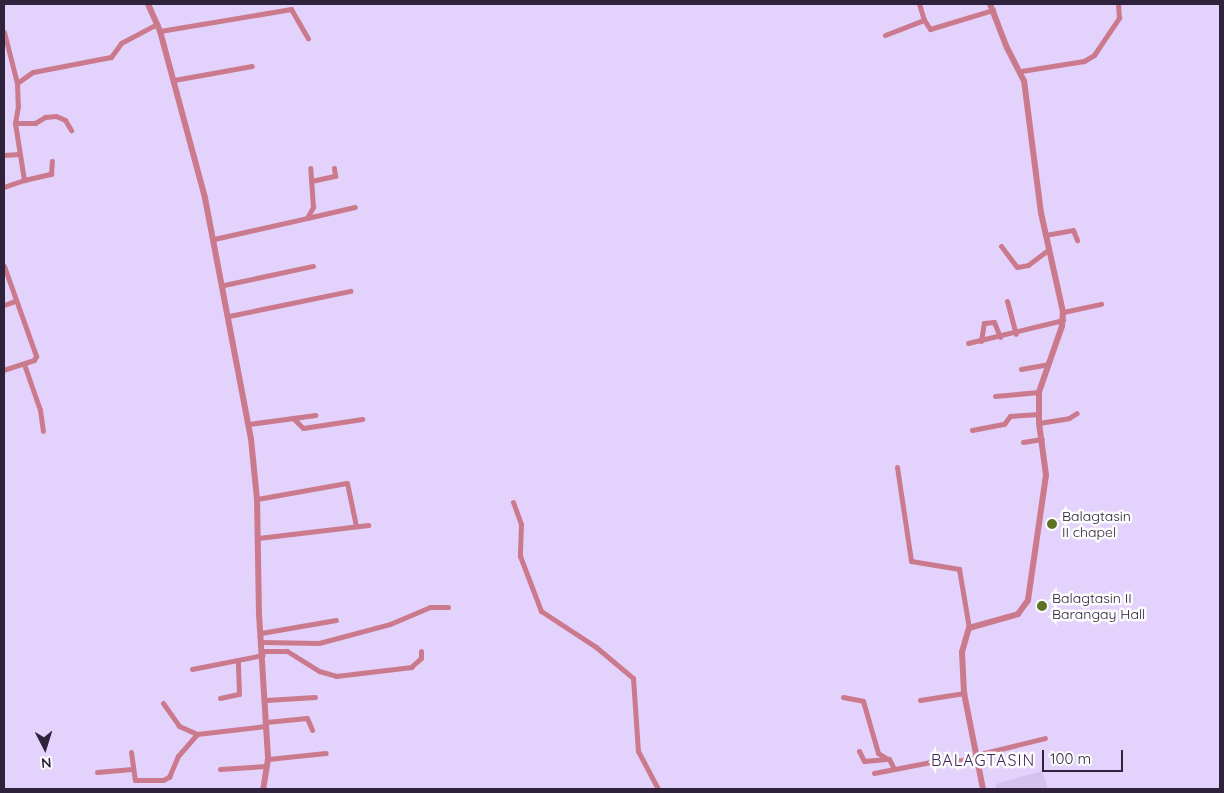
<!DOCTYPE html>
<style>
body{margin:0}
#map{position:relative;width:1224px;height:793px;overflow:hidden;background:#e3d2fb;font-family:Quicksand,sans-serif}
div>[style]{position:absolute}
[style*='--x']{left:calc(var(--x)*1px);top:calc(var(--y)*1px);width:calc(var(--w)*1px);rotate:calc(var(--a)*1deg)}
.built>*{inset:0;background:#d5c2ef}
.minor>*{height:5px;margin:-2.5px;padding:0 2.5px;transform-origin:2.5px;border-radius:2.5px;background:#cb7a8e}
.tertiary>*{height:6px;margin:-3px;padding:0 3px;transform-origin:3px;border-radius:3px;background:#cb7a8e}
.dots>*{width:14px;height:14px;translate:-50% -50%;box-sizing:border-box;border:2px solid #fcfcfc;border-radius:50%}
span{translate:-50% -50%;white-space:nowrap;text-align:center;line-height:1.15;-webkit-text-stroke:5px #fcfcfc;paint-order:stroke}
.poi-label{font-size:14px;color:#2e223c}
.left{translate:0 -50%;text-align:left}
.quarter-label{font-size:16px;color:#42275e;letter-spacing:1px}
.frame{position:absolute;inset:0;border:5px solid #2e223c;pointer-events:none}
.north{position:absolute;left:20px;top:723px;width:50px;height:50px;-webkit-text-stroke:4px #fcfcfc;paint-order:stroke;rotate:175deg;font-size:14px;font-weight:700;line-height:20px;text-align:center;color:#2e223c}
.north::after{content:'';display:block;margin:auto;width:18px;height:22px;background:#2e223c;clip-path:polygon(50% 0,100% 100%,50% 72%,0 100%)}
.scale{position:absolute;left:1042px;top:750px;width:81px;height:22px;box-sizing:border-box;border:2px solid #2e223c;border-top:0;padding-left:6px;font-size:15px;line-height:18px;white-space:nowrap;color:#2e223c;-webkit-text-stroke:4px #fcfcfc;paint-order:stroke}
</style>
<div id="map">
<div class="built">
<i style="clip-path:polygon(1042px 771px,1048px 789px,997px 789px,996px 784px)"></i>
</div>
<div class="minor">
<i style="--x:924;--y:20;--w:11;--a:56"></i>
<i style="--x:930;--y:29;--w:66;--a:-16.8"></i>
<i style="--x:160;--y:31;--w:133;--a:-9.5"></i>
<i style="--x:291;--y:9;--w:34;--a:60"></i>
<i style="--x:4;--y:32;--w:53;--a:75.7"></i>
<i style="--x:17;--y:83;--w:23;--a:88"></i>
<i style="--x:18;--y:106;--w:17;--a:100"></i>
<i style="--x:15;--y:123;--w:58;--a:81"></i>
<i style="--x:24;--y:180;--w:21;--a:161"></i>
<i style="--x:885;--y:35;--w:42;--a:-21"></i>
<i style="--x:924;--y:20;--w:17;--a:-107"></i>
<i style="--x:1021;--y:71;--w:64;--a:-9"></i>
<i style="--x:1084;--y:61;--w:12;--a:-31"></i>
<i style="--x:1094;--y:55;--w:45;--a:-56"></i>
<i style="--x:1119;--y:18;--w:14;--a:-94"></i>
<i style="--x:174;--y:80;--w:79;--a:-10.2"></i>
<i style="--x:17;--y:83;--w:19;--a:-35"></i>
<i style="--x:33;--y:72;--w:79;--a:-10.9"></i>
<i style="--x:111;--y:57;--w:17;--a:-54"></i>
<i style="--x:121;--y:43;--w:41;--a:-27.8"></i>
<i style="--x:15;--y:123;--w:20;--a:0"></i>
<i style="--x:35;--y:123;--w:12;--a:-31"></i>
<i style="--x:45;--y:117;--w:11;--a:-5"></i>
<i style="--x:56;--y:116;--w:10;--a:24"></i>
<i style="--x:65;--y:120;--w:12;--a:59"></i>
<i style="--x:4;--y:155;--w:15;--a:-4"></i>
<i style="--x:24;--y:180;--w:28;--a:-13"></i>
<i style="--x:51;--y:174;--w:13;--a:-86"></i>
<i style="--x:311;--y:181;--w:25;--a:-12"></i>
<i style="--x:335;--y:176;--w:8;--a:-97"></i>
<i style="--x:307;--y:218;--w:49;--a:-12.9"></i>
<i style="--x:1045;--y:235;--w:28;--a:-10"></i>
<i style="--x:1073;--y:230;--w:11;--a:68"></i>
<i style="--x:214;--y:239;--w:95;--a:-12.7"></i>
<i style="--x:307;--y:218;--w:13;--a:-61"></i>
<i style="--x:313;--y:207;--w:39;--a:-94"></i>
<i style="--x:1001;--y:246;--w:26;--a:53"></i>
<i style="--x:1017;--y:267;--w:11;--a:-10"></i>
<i style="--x:1028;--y:265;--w:25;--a:-37"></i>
<i style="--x:4;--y:266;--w:96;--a:70.4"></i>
<i style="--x:36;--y:356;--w:4;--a:117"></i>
<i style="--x:34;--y:360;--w:32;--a:162"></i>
<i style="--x:224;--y:285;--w:91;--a:-12.1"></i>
<i style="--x:1007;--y:301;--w:34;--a:75"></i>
<i style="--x:4;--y:305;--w:12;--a:-20"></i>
<i style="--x:1063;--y:312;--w:39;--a:-12"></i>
<i style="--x:229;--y:316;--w:124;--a:-11.7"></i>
<i style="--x:981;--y:341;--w:18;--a:-81"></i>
<i style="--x:984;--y:323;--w:10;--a:-6"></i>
<i style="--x:994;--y:322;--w:16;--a:68"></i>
<i style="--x:968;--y:343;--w:98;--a:-13.6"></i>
<i style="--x:24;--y:364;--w:49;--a:70.8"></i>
<i style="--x:40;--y:410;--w:21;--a:82"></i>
<i style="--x:1021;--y:369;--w:27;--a:-10"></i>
<i style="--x:995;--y:396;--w:44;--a:-5.2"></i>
<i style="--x:293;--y:418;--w:14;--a:45"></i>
<i style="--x:303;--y:428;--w:60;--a:-8.7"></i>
<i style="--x:1039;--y:423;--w:30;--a:-9"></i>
<i style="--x:1069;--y:418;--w:9;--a:-32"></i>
<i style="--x:249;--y:424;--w:67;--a:-7.8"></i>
<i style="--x:972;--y:430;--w:33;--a:-11"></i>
<i style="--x:1004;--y:424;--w:10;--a:-53"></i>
<i style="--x:1010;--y:416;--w:29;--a:-4"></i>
<i style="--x:1023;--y:442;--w:19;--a:-9"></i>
<i style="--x:897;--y:467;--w:95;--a:81.5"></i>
<i style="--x:911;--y:561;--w:49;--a:9.5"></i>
<i style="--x:959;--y:569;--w:60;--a:80.4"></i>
<i style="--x:257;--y:499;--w:91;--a:-10.1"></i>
<i style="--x:347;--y:483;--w:44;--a:78.2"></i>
<i style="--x:513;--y:502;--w:23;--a:70"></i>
<i style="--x:521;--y:524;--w:32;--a:92"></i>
<i style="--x:520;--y:556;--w:59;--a:69.1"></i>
<i style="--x:541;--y:611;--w:66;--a:33.2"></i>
<i style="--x:596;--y:647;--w:48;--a:40"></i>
<i style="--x:633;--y:678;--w:73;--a:86.1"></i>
<i style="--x:638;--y:751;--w:43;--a:62.2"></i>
<i style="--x:258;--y:538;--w:111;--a:-6.7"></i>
<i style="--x:261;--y:633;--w:76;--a:-9.8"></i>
<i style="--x:262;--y:642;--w:57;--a:1"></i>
<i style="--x:319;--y:643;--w:73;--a:-15"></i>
<i style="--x:390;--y:624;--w:43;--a:-23"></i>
<i style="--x:430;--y:607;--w:18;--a:0"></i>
<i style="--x:263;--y:651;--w:24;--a:0"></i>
<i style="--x:287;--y:651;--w:38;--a:32"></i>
<i style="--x:319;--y:671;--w:18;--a:16"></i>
<i style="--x:336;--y:676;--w:76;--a:-6.8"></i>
<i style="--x:411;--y:667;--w:13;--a:-42"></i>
<i style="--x:421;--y:658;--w:7;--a:-90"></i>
<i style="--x:192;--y:669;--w:72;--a:-11.2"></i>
<i style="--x:843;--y:697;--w:20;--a:11"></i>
<i style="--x:863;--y:701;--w:54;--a:73.9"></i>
<i style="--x:878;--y:753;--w:9;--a:32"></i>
<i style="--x:220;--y:698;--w:19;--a:-12"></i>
<i style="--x:239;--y:694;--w:34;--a:-92"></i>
<i style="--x:266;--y:700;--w:49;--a:-3.5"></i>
<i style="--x:920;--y:700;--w:45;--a:-9"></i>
<i style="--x:163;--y:703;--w:28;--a:55"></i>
<i style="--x:179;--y:726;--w:20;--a:24"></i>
<i style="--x:266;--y:722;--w:41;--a:-5.6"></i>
<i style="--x:307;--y:718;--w:13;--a:67"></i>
<i style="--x:859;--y:751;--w:11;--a:63"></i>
<i style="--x:864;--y:761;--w:25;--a:-5"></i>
<i style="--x:889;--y:759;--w:11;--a:63"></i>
<i style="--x:131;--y:752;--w:28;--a:82"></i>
<i style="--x:135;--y:780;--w:28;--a:0"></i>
<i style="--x:163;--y:780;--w:7;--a:-27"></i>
<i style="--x:169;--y:777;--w:23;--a:-67"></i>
<i style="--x:178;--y:756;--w:29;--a:-49"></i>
<i style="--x:197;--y:734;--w:69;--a:-6.6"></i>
<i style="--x:976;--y:755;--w:71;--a:-13.8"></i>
<i style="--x:268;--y:759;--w:58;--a:-5.9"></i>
<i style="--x:220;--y:769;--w:46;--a:-3.7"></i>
<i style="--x:97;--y:772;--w:35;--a:-5"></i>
<i style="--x:874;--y:773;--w:63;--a:-11"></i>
<i style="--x:936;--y:761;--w:22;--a:0"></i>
<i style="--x:958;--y:761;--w:18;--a:-13"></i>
</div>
<div class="tertiary">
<i style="--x:148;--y:4;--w:30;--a:66"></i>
<i style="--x:160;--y:31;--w:173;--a:74.9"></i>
<i style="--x:205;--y:198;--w:245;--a:79.2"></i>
<i style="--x:251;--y:439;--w:60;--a:84.3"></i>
<i style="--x:257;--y:499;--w:115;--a:89"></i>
<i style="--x:259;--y:614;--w:145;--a:86.4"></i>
<i style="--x:268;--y:759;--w:30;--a:99"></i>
<i style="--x:983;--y:789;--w:98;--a:-101.2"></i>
<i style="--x:964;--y:693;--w:41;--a:-92.8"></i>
<i style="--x:962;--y:652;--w:25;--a:-74"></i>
<i style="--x:969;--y:628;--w:51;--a:-15.9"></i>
<i style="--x:1018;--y:614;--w:17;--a:-54"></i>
<i style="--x:1028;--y:600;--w:126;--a:-81.8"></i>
<i style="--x:1046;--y:475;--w:52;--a:-97.7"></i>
<i style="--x:1039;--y:423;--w:31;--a:-90"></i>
<i style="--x:1039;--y:392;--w:70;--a:-70.8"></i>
<i style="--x:1062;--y:326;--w:14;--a:-86"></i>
<i style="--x:1063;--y:312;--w:101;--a:-102.5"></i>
<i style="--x:1041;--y:213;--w:133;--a:-97.3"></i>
<i style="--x:1024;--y:81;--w:37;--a:-117"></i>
<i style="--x:1007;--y:48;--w:47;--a:-111.1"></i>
</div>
<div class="dots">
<i style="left:1052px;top:524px;background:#5d7426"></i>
<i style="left:1042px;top:606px;background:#5d7426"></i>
</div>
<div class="poi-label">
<span class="left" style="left:1062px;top:524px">Balagtasin<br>II chapel</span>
<span class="left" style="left:1052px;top:606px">Balagtasin II<br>Barangay Hall</span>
</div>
<div class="quarter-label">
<span style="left:983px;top:760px">BALAGTASIN</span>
</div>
<div class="frame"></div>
<div class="north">N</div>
<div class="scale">100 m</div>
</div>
